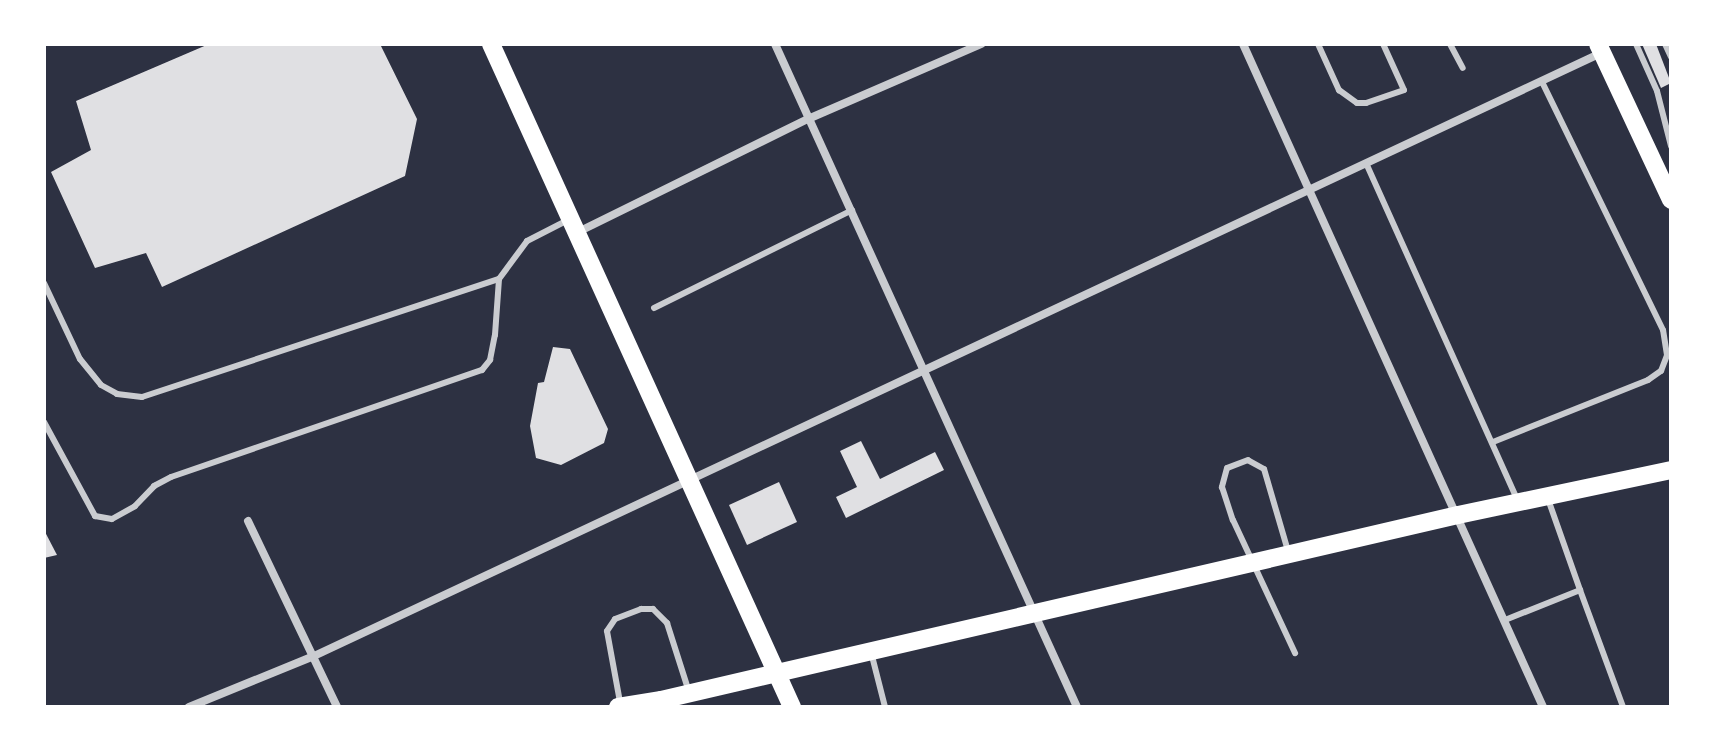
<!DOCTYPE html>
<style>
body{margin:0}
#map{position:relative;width:1715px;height:751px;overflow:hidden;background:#2d3142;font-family:Merriweather,serif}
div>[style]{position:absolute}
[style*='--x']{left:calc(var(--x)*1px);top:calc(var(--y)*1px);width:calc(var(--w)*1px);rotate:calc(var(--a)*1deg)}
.building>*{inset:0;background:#e0e0e3}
.service>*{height:6px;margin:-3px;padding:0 3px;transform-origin:3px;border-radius:3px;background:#caccd0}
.minor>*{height:8px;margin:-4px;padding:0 4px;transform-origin:4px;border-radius:4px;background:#caccd0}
.primary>*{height:18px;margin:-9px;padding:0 9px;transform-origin:9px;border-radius:9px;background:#fff}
span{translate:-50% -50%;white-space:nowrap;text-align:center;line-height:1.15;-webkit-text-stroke:8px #fff;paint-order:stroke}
.frame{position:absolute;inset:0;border:46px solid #fff;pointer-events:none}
</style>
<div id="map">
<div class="building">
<i style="clip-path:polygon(209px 44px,380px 44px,417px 119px,405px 176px,162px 287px,146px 253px,95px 268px,51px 172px,91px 150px,76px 101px)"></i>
<i style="clip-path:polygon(1642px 44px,1656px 44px,1671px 83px,1661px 88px)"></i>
<i style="clip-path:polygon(553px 347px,570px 349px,608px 429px,604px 443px,561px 465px,536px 458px,530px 426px,538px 383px,544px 382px)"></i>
<i style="clip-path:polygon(861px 441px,880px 479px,935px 452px,944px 470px,846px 518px,836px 497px,857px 487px,840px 451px)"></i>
<i style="clip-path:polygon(779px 482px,797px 522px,747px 545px,729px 505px)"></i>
<i style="clip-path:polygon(44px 530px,57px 555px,44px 558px)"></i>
</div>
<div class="service">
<i style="--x:1318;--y:44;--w:51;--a:65.5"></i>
<i style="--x:1339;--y:90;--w:22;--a:36"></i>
<i style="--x:1357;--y:103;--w:9;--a:0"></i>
<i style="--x:1366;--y:103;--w:40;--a:-18.9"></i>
<i style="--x:1404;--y:90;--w:51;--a:-114.5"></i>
<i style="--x:1450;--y:44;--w:27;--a:62"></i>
<i style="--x:1636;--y:44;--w:51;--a:65.9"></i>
<i style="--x:1657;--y:91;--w:57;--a:75.7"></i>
<i style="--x:1665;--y:44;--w:14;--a:65"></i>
<i style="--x:1366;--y:163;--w:368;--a:65.8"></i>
<i style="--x:44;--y:283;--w:84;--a:64.7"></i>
<i style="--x:80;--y:359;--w:33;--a:51"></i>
<i style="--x:101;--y:385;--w:18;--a:29"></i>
<i style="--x:117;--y:394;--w:25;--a:7"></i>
<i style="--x:142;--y:397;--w:376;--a:-18.3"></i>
<i style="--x:654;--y:308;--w:221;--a:-26.3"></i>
<i style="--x:44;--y:422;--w:107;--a:61.5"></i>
<i style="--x:95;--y:516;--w:17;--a:10"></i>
<i style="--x:112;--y:519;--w:26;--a:-29"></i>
<i style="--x:135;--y:506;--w:28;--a:-46"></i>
<i style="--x:154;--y:486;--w:19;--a:-28"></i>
<i style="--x:171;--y:477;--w:329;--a:-19"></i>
<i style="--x:482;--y:370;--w:13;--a:-51"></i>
<i style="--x:490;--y:360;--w:25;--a:-79"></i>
<i style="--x:495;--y:335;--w:56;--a:-85.9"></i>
<i style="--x:499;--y:279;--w:47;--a:-53.6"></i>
<i style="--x:527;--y:241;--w:46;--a:-27.1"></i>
<i style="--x:1493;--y:442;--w:167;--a:-21.8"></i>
<i style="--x:1648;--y:380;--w:16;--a:-35"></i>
<i style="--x:1661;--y:371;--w:17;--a:-69"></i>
<i style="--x:1667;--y:355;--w:25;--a:-99"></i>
<i style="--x:1663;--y:330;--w:276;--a:-116"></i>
<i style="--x:1548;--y:499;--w:96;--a:70.6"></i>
<i style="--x:1288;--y:551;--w:85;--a:-106.3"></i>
<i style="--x:1264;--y:469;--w:18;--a:-151"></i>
<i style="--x:1248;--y:460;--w:22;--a:159"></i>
<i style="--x:1227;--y:468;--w:20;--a:105"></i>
<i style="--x:1222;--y:487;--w:35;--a:72"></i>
<i style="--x:1233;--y:520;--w:147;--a:65"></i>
<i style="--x:1505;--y:620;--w:81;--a:-21.8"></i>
<i style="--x:1580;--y:590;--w:125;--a:69.8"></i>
<i style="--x:871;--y:652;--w:57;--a:75.7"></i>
<i style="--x:620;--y:702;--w:72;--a:-100.4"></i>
<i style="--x:607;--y:631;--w:14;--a:-56"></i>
<i style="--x:615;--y:619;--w:28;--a:-21"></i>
<i style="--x:641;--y:609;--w:12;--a:0"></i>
<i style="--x:653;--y:609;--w:20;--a:45"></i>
<i style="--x:667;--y:623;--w:69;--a:72.3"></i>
</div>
<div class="minor">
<i style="--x:775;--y:44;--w:729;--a:65.51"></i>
<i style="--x:1243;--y:44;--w:728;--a:65.65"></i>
<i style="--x:578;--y:232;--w:256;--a:-26.2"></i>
<i style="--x:808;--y:119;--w:189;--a:-23.4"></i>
<i style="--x:248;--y:521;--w:206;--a:64.4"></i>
<i style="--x:189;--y:707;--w:135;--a:-22.2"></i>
<i style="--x:314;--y:656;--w:1421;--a:-25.1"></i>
</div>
<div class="primary">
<i style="--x:491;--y:44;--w:728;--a:65.58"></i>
<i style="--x:1598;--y:44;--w:172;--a:64.9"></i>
<i style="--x:618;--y:707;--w:44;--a:-9.2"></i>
<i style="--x:661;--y:700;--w:818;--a:-13.07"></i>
<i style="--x:1458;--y:515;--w:218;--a:-11.9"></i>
</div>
<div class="frame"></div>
</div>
